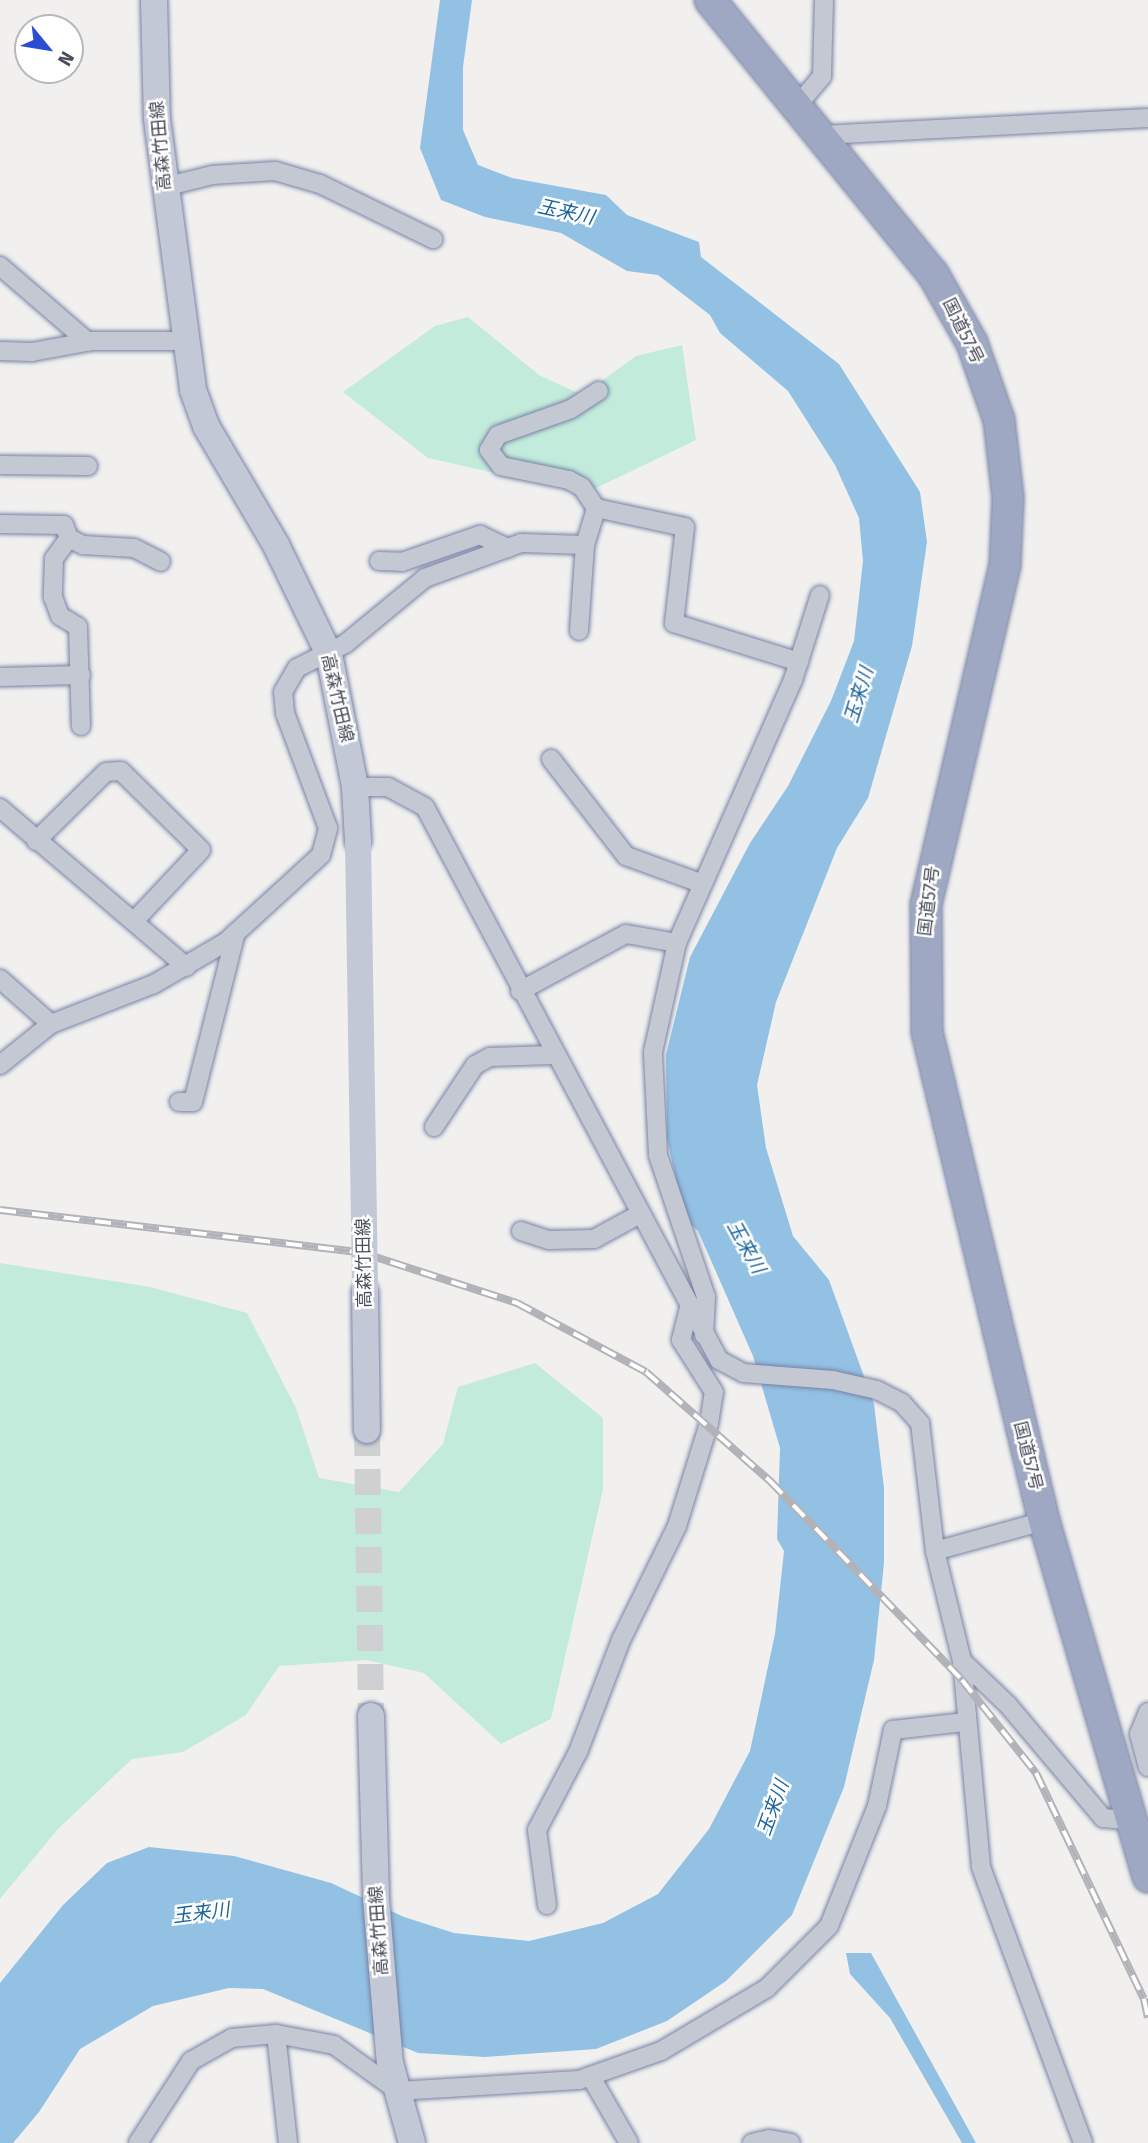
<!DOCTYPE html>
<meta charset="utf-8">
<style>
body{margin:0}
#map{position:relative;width:1148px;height:2143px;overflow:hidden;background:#f1f0ef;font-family:"Fira Sans","Noto Sans JP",sans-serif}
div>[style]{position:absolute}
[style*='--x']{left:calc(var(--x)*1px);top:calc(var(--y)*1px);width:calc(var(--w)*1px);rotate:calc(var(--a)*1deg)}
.green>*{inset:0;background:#c2ebdb}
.water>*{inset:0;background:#93c1e4}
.secondary-tunnel>*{height:26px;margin-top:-13px;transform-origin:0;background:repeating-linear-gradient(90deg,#cfd0d1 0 26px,transparent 0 39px)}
.roads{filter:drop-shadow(0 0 2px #7782a5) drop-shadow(0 0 2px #7782a5)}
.minor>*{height:18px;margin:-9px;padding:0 9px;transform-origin:9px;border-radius:9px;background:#c4c8d3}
.secondary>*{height:26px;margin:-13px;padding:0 13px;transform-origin:13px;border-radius:13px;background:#c3c8d6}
.trunk>*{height:30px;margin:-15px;padding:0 15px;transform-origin:15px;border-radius:15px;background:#9ea8c2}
.rail>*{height:8px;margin-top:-4px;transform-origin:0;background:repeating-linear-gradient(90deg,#fff 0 16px,#b2b3b9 0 32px);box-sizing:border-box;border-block:2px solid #b2b3b9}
.secondary-bridge>*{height:26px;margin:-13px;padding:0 13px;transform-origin:13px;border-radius:13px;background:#c3c8d6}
span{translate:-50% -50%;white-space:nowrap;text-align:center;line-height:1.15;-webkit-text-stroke:5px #fff;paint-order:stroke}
.street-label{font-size:18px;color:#494e5b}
.water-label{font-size:19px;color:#1a649d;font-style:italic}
.north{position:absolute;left:14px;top:14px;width:70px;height:70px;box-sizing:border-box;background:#fff;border:2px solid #b6b8bd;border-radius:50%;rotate:120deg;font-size:19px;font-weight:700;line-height:28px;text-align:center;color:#494e5b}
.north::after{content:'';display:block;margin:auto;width:24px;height:32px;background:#2a4dd1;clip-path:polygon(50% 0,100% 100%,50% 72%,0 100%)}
</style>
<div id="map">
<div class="green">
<i style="clip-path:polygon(468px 317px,539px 375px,582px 395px,636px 356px,682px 345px,696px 440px,586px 493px,428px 458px,343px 392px,435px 326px)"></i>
<i style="clip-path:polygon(0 1263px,150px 1287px,247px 1313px,296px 1408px,319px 1478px,399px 1492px,443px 1444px,458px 1387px,535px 1363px,603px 1418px,603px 1489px,551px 1719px,501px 1744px,424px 1673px,366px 1660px,279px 1666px,246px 1715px,183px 1752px,132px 1759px,58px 1829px,0 1899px)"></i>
</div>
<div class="water">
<i style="clip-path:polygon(440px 0,472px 0,463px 67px,463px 130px,478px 165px,512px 178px,606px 195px,627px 215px,699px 242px,701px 257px,839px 364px,920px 492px,927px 542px,912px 646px,868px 798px,837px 848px,776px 1002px,757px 1085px,766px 1148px,793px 1236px,829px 1280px,874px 1404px,884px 1488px,884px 1563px,874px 1660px,844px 1787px,792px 1915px,726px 1981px,667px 2021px,596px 2049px,485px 2057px,418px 2053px,263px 1989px,229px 1988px,153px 2006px,80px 2049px,39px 2112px,13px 2143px,0 2143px,0 1983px,63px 1905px,107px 1863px,149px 1847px,234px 1856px,331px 1883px,404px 1917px,454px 1933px,529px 1941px,603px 1923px,658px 1894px,709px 1829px,750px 1751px,775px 1634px,784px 1551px,777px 1539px,780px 1448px,753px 1356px,698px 1231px,685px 1219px,667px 1139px,666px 1055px,690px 957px,750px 843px,788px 786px,831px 701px,854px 641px,863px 561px,859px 518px,835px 465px,788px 391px,720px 333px,710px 315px,658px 275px,627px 271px,561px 233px,485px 217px,441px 200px,420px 148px)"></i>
<i style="clip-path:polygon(846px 1953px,871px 1953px,976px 2143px,962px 2143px,890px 2018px,850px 1974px)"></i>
</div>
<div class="secondary-tunnel">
<i style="--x:367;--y:1430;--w:286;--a:89.2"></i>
</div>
<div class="roads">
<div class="minor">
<i style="--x:797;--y:106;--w:39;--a:-50"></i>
<i style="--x:822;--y:76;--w:76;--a:-88.5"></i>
<i style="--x:822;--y:135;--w:326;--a:-3"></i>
<i style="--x:164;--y:187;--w:49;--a:-14"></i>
<i style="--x:212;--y:175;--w:63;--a:-3.6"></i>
<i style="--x:275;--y:171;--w:47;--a:16.1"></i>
<i style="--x:320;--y:184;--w:126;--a:26"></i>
<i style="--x:0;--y:266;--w:116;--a:40.8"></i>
<i style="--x:0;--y:351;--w:32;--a:2"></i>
<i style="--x:32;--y:352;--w:61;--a:-10.4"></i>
<i style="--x:92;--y:341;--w:95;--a:0"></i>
<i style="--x:0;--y:465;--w:88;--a:0.7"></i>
<i style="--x:596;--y:508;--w:25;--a:-124"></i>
<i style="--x:582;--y:487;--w:15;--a:-152"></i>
<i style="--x:569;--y:480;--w:69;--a:-168.4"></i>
<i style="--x:501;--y:466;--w:20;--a:-127"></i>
<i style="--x:489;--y:450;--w:17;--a:-59"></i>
<i style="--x:498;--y:435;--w:77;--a:-19.6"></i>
<i style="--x:571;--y:409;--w:33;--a:-33"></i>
<i style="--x:0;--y:524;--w:64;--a:0.9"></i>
<i style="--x:64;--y:525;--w:14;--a:69"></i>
<i style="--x:69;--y:538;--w:16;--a:27"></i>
<i style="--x:83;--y:545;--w:51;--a:3.4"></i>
<i style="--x:134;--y:548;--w:30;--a:27"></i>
<i style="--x:69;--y:538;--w:26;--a:126"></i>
<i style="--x:54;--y:559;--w:38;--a:92"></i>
<i style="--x:53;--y:597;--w:20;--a:70"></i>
<i style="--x:60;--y:616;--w:21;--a:31"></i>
<i style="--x:78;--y:627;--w:99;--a:88.3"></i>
<i style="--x:585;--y:545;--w:39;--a:-73"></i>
<i style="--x:596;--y:508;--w:91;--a:12.1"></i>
<i style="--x:685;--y:527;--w:97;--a:96.5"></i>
<i style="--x:674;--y:623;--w:131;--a:17.3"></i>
<i style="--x:379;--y:561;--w:23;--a:2"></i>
<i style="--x:402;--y:562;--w:83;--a:-19.1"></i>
<i style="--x:480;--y:535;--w:31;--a:25"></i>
<i style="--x:0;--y:677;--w:81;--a:-1.4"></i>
<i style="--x:551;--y:759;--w:123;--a:52.3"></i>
<i style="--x:626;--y:856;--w:79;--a:20"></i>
<i style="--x:355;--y:787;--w:33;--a:0"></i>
<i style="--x:388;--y:787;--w:42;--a:28.4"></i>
<i style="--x:425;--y:807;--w:626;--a:62"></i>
<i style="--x:719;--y:1360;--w:27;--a:28"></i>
<i style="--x:743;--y:1373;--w:90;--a:4.4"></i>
<i style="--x:833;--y:1380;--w:45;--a:12.8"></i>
<i style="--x:877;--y:1390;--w:28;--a:27"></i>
<i style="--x:902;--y:1403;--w:27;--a:48"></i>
<i style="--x:920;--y:1423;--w:129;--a:83.3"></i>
<i style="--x:935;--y:1551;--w:113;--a:76.2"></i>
<i style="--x:962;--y:1661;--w:207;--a:84.7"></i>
<i style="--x:981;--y:1867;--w:294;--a:69.7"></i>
<i style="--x:0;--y:808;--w:245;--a:40.4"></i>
<i style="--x:36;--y:841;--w:98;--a:-44.6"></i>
<i style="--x:106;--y:772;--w:15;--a:-4"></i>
<i style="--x:121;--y:771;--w:112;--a:44.6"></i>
<i style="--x:201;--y:850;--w:96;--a:133.3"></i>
<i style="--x:0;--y:979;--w:68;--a:41.4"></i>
<i style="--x:520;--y:991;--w:120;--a:-28.3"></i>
<i style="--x:626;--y:934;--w:52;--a:10"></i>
<i style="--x:0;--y:1065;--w:65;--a:-38.8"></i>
<i style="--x:51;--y:1024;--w:110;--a:-21.2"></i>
<i style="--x:154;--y:984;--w:83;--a:-30.3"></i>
<i style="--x:226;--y:942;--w:129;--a:-42.5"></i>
<i style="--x:321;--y:855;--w:28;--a:-75"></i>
<i style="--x:328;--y:828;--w:123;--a:-110.5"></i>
<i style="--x:285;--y:713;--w:21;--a:-95"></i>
<i style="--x:283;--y:692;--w:28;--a:-60"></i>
<i style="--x:297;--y:668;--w:54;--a:-26.6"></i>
<i style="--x:345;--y:644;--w:104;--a:-39.5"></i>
<i style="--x:425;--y:578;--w:102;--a:-20"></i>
<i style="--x:521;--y:543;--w:64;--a:1.8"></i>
<i style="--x:585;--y:545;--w:86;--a:94"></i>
<i style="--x:179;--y:1102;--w:14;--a:0"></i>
<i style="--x:193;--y:1102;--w:175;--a:-75.8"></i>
<i style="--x:434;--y:1127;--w:74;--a:-56.5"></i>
<i style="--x:475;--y:1065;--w:17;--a:-28"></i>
<i style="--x:490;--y:1057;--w:63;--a:-1.8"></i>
<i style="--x:521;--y:1231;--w:29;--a:18"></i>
<i style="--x:549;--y:1240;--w:45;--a:-1.3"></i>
<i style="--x:594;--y:1239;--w:50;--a:-28.6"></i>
<i style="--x:704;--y:1335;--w:38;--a:-87"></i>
<i style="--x:706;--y:1297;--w:150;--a:-108.7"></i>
<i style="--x:658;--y:1155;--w:103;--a:-92.8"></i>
<i style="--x:653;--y:1052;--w:112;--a:-77.6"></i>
<i style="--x:677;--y:943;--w:287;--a:-66.2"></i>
<i style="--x:793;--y:680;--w:89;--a:-72.4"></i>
<i style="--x:935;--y:1551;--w:113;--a:-15.4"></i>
<i style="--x:962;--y:1661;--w:64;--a:43.7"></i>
<i style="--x:1008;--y:1705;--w:148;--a:49.9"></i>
<i style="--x:1103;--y:1818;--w:32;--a:5"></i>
<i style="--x:1148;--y:1712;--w:24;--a:112"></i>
<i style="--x:1139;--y:1734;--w:34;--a:75"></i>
<i style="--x:547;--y:1905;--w:76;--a:-97.6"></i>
<i style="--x:537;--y:1830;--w:88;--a:-62.3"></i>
<i style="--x:578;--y:1752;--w:120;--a:-69"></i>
<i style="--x:621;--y:1640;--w:127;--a:-63.8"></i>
<i style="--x:677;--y:1526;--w:108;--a:-72.7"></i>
<i style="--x:709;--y:1423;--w:31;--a:-81"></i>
<i style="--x:714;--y:1392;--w:62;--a:-122.4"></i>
<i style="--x:681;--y:1340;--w:33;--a:-76"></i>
<i style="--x:276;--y:2034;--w:110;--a:83.7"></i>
<i style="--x:591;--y:2077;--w:76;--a:60.1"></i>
<i style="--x:138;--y:2143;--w:98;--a:-57.1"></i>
<i style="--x:191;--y:2061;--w:47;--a:-29.3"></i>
<i style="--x:232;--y:2038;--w:44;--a:-5.2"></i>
<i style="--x:276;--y:2034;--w:59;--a:10.7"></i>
<i style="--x:334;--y:2045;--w:79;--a:35.7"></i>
<i style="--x:398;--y:2091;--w:181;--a:-3.5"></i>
<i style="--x:579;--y:2080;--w:87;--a:-19.5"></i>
<i style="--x:661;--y:2051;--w:123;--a:-30.7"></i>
<i style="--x:767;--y:1988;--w:88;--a:-45"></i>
<i style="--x:829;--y:1926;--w:129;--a:-68.2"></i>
<i style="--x:877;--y:1806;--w:78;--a:-78.1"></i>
<i style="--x:893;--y:1730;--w:71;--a:-6.4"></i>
<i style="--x:752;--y:2143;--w:17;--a:-13"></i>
<i style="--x:769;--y:2139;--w:22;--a:10"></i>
</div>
<div class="secondary">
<i style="--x:154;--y:0;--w:119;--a:88.6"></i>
<i style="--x:157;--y:119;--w:273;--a:82.4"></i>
<i style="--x:193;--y:390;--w:38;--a:70"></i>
<i style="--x:206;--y:426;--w:138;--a:59.5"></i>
<i style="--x:276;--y:545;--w:121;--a:64.1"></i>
<i style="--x:329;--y:654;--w:136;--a:78.9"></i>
<i style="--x:355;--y:787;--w:54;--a:86.8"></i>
<i style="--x:365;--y:1292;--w:138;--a:89.2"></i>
<i style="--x:371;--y:1716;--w:182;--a:88.4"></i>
<i style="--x:376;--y:1898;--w:166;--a:85.2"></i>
<i style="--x:390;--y:2063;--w:83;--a:74.6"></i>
</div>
<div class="trunk">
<i style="--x:710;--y:0;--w:353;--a:50.9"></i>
<i style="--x:933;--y:274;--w:79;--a:60.5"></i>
<i style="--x:972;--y:343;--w:82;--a:70.7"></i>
<i style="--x:999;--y:420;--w:79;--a:83.4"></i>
<i style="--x:1008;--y:498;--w:67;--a:92.6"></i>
<i style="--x:1005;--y:565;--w:349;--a:103.1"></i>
<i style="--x:926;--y:905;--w:127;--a:89.5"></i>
<i style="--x:927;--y:1032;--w:503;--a:76.54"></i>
<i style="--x:1044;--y:1521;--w:371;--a:73.7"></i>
</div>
</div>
<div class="rail">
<i style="--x:0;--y:1210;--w:362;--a:6.7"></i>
<i style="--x:360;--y:1252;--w:165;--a:18"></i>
<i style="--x:517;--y:1303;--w:146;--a:28.1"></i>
<i style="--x:646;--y:1372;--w:167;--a:41.3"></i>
<i style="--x:771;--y:1482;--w:275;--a:46"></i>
<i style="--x:962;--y:1680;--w:119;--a:51.5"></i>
<i style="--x:1036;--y:1773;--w:250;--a:64.5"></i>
<i style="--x:1144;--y:1999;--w:19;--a:78"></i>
</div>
<div class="secondary-bridge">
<i style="--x:358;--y:841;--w:451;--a:89.1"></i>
</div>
<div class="street-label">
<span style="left:161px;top:146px;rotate:-95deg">高森竹田線</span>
<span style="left:963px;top:331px;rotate:64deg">国道57号</span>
<span style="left:337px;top:698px;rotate:77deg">高森竹田線</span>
<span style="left:929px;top:901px;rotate:-83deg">国道57号</span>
<span style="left:364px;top:1263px;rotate:-91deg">高森竹田線</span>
<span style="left:1028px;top:1456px;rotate:76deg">国道57号</span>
<span style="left:379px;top:1931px;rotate:-94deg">高森竹田線</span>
</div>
<div class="water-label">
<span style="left:566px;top:212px;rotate:12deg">玉来川</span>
<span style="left:859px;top:695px;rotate:-73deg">玉来川</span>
<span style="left:746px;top:1247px;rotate:61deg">玉来川</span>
<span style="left:773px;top:1808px;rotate:-70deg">玉来川</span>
<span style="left:201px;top:1913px;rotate:-7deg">玉来川</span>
</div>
<div class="north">N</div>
</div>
